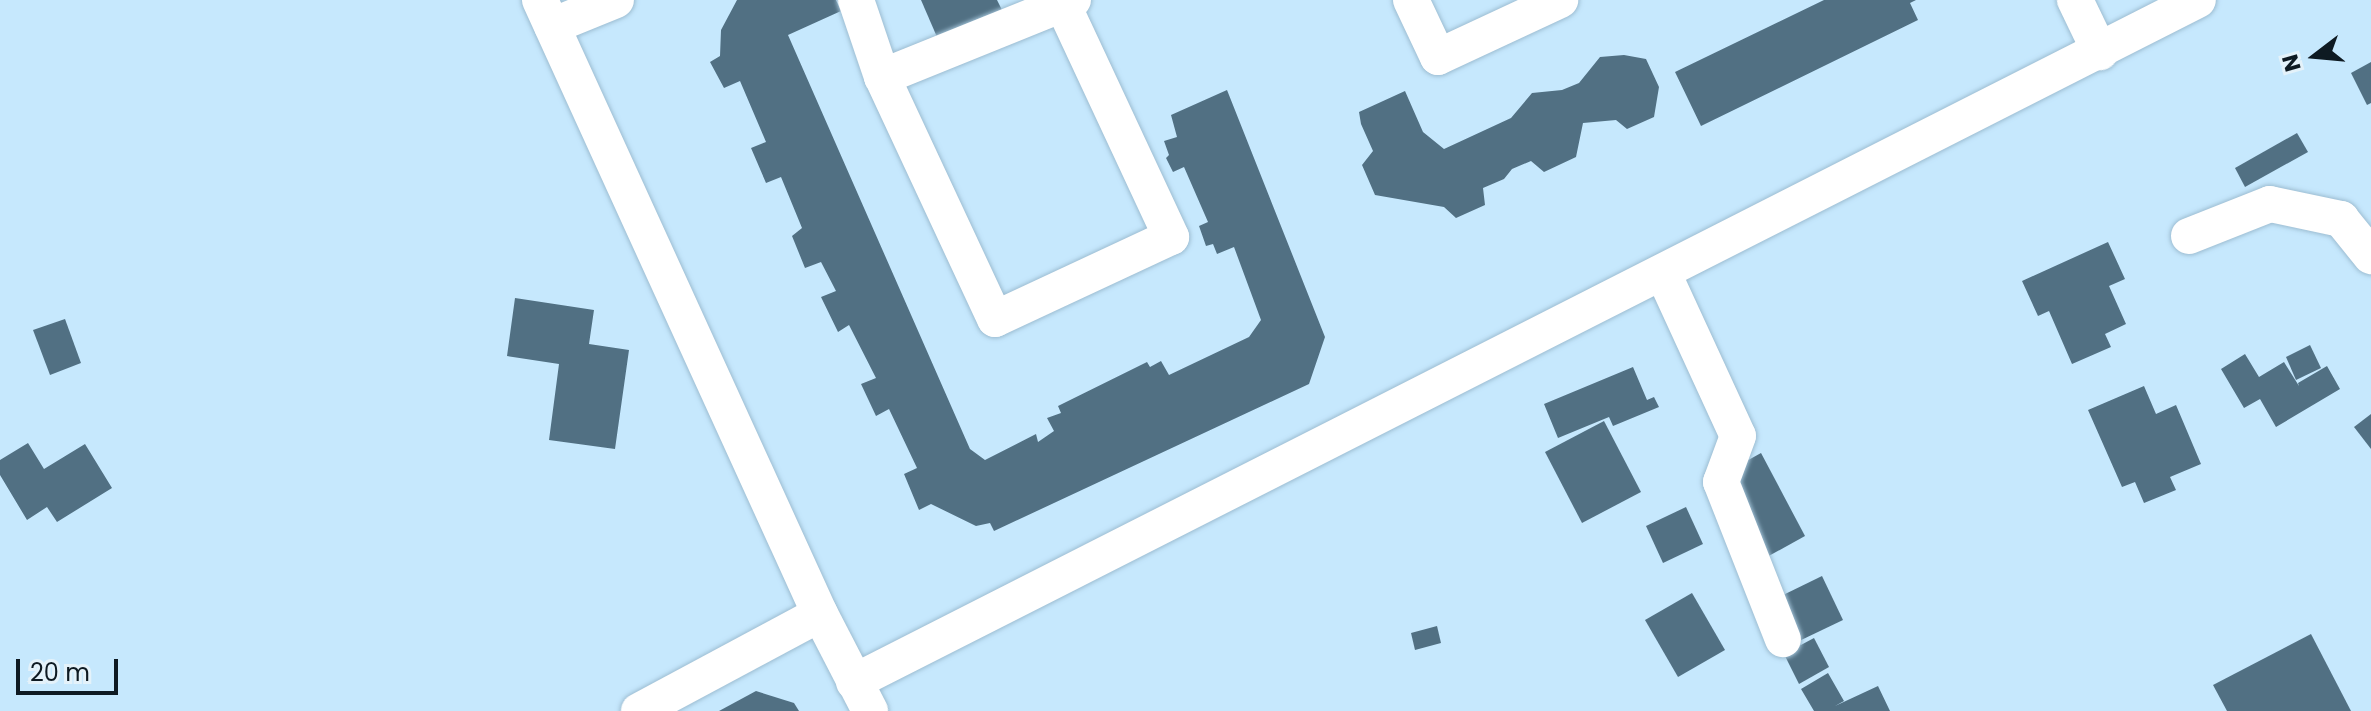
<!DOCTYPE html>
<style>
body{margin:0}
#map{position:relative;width:2371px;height:711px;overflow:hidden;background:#c6e8fd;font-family:Poppins,sans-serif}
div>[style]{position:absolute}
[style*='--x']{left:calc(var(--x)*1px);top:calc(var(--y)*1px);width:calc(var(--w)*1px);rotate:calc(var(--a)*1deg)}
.building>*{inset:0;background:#517083}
.roads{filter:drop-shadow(0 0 2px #9dbdd2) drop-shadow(0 0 2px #9dbdd2)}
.street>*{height:36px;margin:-18px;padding:0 18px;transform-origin:18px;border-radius:18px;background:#fff}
span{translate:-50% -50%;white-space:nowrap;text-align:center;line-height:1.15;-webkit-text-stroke:6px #e4f2fa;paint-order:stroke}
.north{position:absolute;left:2275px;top:16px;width:80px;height:80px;-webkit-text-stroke:6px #e4f2fa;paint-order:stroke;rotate:254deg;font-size:22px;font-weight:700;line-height:32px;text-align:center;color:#0e1a22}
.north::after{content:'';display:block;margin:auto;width:28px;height:36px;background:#0e1a22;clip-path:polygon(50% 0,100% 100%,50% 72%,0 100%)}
.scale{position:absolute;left:16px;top:659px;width:102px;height:36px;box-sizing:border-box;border:4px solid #0e1a22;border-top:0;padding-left:10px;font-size:24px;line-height:28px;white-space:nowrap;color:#0e1a22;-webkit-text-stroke:6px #e4f2fa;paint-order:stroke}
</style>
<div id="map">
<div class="building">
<i style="clip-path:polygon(737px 0,836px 0,841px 11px,788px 35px,970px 449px,985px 460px,1036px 434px,1038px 442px,1054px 431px,1047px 418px,1061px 413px,1058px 406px,1147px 362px,1150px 367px,1161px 361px,1169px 375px,1249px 337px,1261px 320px,1234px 247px,1217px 254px,1213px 244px,1206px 246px,1199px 226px,1208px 222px,1184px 167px,1173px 172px,1166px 158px,1169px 155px,1164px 141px,1177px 137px,1171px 115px,1227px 90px,1325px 337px,1309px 384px,994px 531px,990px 523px,976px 526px,931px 504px,919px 510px,904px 474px,917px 468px,889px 409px,876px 416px,861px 384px,876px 378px,849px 325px,838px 332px,821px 297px,836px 291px,821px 262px,805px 268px,792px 236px,802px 228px,781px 177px,766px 183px,751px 148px,766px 142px,740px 81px,724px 88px,710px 62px,720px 56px,721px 30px)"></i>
<i style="clip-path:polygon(921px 0,997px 0,1002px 10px,937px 37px)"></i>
<i style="clip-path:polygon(1824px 0,1916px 0,1910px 3px,1918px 20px,1701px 126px,1675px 72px)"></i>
<i style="clip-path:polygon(1624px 55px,1646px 59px,1659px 87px,1654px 117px,1627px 129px,1616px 120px,1583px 123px,1576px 157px,1544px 172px,1531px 161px,1512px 169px,1504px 179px,1483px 188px,1485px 205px,1456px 218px,1444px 207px,1375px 195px,1362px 165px,1373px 151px,1361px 124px,1359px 112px,1405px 91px,1423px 132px,1444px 149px,1511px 118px,1532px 93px,1562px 90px,1579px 83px,1600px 57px)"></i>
<i style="clip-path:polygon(2371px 62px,2371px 103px,2367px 105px,2351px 73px)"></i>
<i style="clip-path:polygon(2297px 133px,2308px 152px,2245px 187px,2235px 168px)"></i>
<i style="clip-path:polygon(2108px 242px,2125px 279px,2109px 286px,2126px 324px,2105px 334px,2111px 347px,2072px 364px,2049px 311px,2038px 316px,2022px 281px)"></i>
<i style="clip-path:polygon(515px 298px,594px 310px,589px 344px,629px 350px,615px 449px,549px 440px,559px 364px,507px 356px)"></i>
<i style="clip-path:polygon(65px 319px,81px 363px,50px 375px,33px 330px)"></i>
<i style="clip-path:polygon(2310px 345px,2321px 368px,2296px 380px,2286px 357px)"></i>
<i style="clip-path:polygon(2245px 354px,2259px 377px,2284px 362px,2299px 386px,2298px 383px,2327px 366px,2340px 389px,2276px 427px,2260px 399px,2244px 408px,2221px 369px)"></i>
<i style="clip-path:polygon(1633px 367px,1647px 400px,1654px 397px,1659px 407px,1613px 426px,1609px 417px,1558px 438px,1544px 404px)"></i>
<i style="clip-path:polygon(2144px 386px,2156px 414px,2176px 405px,2201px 464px,2170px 477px,2176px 490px,2144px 503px,2135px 482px,2122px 487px,2088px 410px)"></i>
<i style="clip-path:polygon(2371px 414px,2371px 449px,2354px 427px)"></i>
<i style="clip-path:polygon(1604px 421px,1641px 492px,1582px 523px,1545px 452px)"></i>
<i style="clip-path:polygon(28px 443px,44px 469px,85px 444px,112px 488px,57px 522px,47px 507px,27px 520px,0 475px,0 460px)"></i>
<i style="clip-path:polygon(1761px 453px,1805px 536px,1756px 563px,1712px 480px)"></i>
<i style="clip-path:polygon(1686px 507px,1703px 544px,1663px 563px,1646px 526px)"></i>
<i style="clip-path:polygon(1822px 576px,1843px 620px,1797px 642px,1777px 598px)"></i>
<i style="clip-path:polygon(1692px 593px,1725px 650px,1678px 677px,1645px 620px)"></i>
<i style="clip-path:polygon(1437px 626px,1441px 643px,1415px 650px,1411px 633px)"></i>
<i style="clip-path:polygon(2311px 634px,2351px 711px,2227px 711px,2213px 685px)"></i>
<i style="clip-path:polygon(1814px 638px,1829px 667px,1799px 684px,1784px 654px)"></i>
<i style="clip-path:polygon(1828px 673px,1844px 701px,1835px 706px,1878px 686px,1890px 711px,1814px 711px,1801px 689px)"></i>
<i style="clip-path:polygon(756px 691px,794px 703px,799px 711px,719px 711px)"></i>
</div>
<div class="roads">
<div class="street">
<i style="--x:540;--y:0;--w:675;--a:65.49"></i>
<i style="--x:820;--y:614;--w:109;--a:62.7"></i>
<i style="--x:856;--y:0;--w:81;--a:71.3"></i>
<i style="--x:1411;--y:0;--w:63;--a:64.7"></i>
<i style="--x:1438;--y:57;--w:135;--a:-25"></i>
<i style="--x:2075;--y:0;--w:58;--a:64.3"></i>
<i style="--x:1063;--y:5;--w:256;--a:65"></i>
<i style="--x:1171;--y:237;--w:194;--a:155"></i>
<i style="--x:995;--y:319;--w:267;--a:-115"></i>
<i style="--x:882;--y:77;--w:206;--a:-22"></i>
<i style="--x:552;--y:26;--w:69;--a:-22.1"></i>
<i style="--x:2189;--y:236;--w:87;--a:-21.6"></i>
<i style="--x:2270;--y:204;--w:73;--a:11.9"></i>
<i style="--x:2341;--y:219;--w:48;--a:51"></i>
<i style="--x:1663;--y:273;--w:179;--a:65.3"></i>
<i style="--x:1738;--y:436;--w:49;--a:110.3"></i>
<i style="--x:1721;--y:482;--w:169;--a:68.5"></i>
<i style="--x:854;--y:682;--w:1507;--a:-26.91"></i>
<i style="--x:639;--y:711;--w:205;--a:-28.2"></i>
</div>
</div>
<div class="north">N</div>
<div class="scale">20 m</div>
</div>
